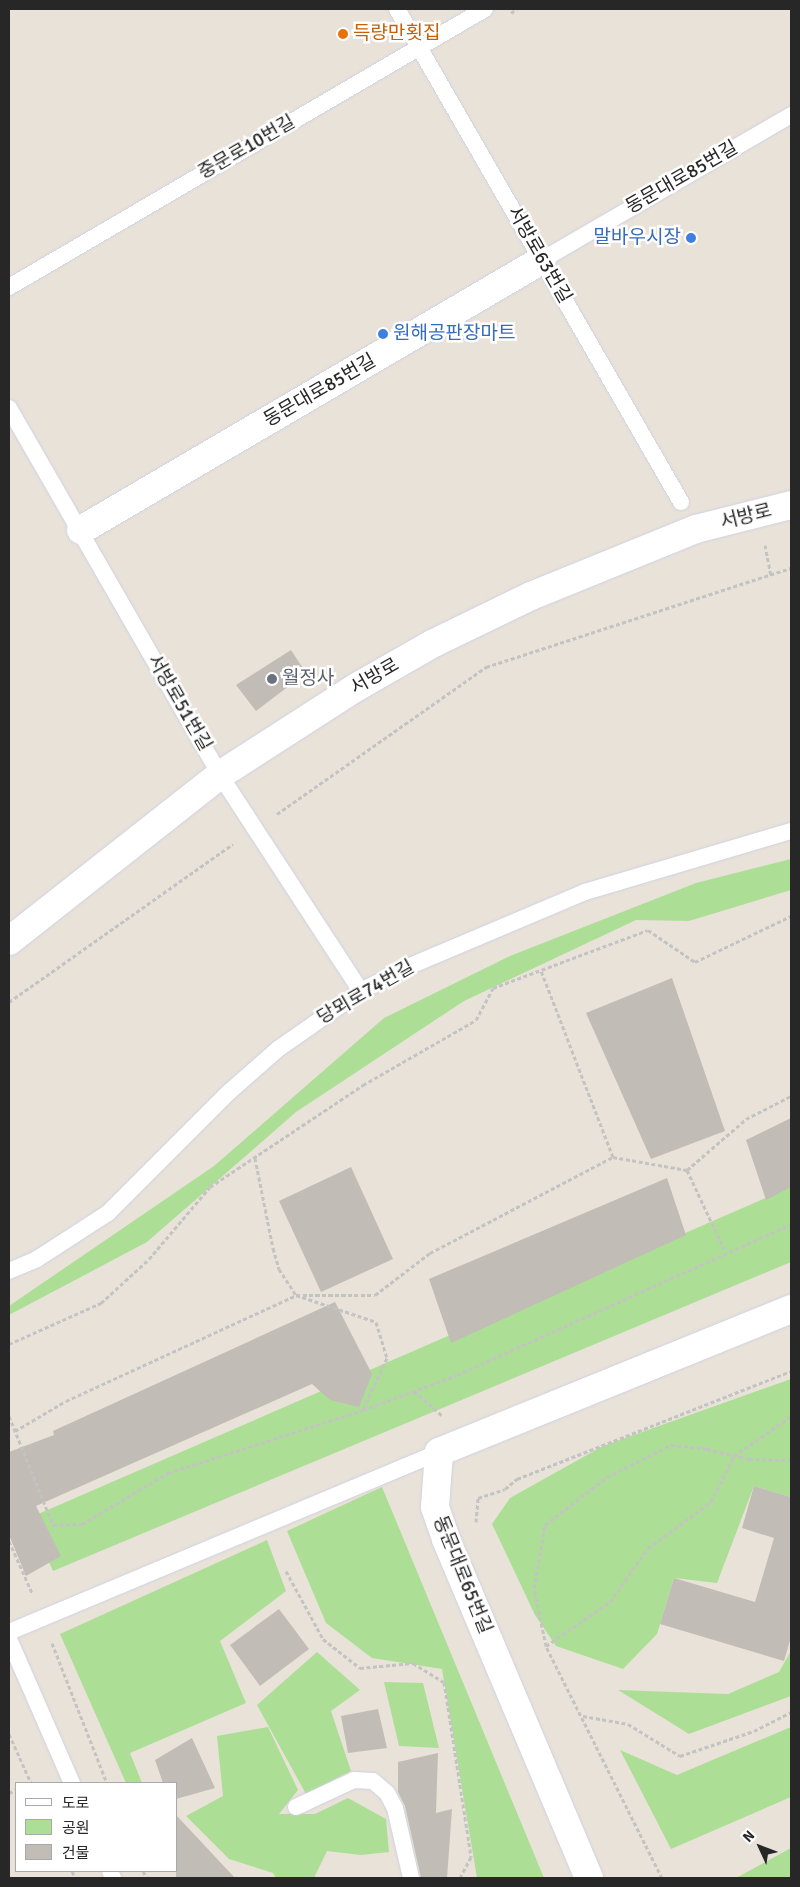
<!DOCTYPE html>
<meta charset="utf-8">
<style>
body{margin:0}
#map{position:relative;width:800px;height:1887px;overflow:hidden;background:#e9e2d9;font-family:Signika,"Noto Sans KR",sans-serif}
div>[style]{position:absolute}
[style*='--x']{left:calc(var(--x)*1px);top:calc(var(--y)*1px);width:calc(var(--w)*1px);rotate:calc(var(--a)*1deg)}
.green>*{inset:0;background:#adde96}
.building>*{inset:0;background:#c1bcb5}
.path>*{height:3px;margin-top:-1.5px;transform-origin:0;background:repeating-linear-gradient(90deg,#c3c3c3 0 4px,transparent 0 6.5px)}
.roads{filter:drop-shadow(0 0 1px #ced1e0) drop-shadow(0 0 1px #ced1e0)}
.service>*{height:16px;margin:-8px;padding:0 8px;transform-origin:8px;border-radius:8px;background:#fff}
.minor>*{height:28px;margin:-14px;padding:0 14px;transform-origin:14px;border-radius:14px;background:#fff}
.secondary>*{height:28px;margin:-14px;padding:0 14px;transform-origin:14px;border-radius:14px;background:#fff}
.dots>*{width:14px;height:14px;translate:-50% -50%;box-sizing:border-box;border:2px solid #fff;border-radius:50%}
span{translate:-50% -50%;white-space:nowrap;text-align:center;line-height:1.15;-webkit-text-stroke:5px #fff;paint-order:stroke}
.food-label{font-size:19px;color:#c56008}
.left{translate:0 -50%;text-align:left}
.street-label{font-size:19px;color:#272727}
.shop-label{font-size:19px;color:#366cbe}
.right{translate:-100% -50%;text-align:right}
.worship-label{font-size:19px;color:#5b616d}
.frame{position:absolute;inset:0;border:10px solid #272727;pointer-events:none}
.legend{position:absolute;left:15px;top:1782px;width:162px;height:90px;box-sizing:border-box;background:#fff;border:1px solid #a9a9a9;margin:0;padding:6px 9px;list-style:none;font-size:15px;color:#272727}
.legend li{display:flex;align-items:center;gap:10px;height:25px}
.legend b{width:25px;border:1px solid #a9a9a9}
.north{position:absolute;left:735px;top:1822px;width:50px;height:50px;-webkit-text-stroke:4px #fff;paint-order:stroke;rotate:313deg;font-size:14px;font-weight:700;line-height:20px;text-align:center;color:#272727}
.north::after{content:'';display:block;margin:auto;width:18px;height:22px;background:#272727;clip-path:polygon(50% 0,100% 100%,50% 72%,0 100%)}
</style>
<div id="map">
<div class="green">
<i style="clip-path:polygon(791px 859px,791px 890px,689px 921px,636px 920px,464px 1001px,296px 1112px,147px 1242px,9px 1315px,9px 1306px,214px 1166px,384px 1018px,510px 956px,696px 883px)"></i>
<i style="clip-path:polygon(791px 1187px,791px 1262px,53px 1571px,29px 1518px)"></i>
<i style="clip-path:polygon(791px 1379px,791px 1497px,754px 1486px,717px 1583px,674px 1578px,657px 1634px,623px 1669px,556px 1646px,535px 1615px,492px 1524px,510px 1498px,603px 1446px)"></i>
<i style="clip-path:polygon(382px 1487px,544px 1878px,477px 1878px,442px 1669px,372px 1658px,326px 1623px,287px 1531px)"></i>
<i style="clip-path:polygon(267px 1540px,286px 1591px,220px 1641px,246px 1703px,130px 1753px,142px 1783px,126px 1783px,60px 1634px)"></i>
<i style="clip-path:polygon(791px 1651px,791px 1696px,689px 1734px,618px 1690px,728px 1694px,779px 1672px)"></i>
<i style="clip-path:polygon(317px 1652px,360px 1690px,331px 1711px,351px 1771px,306px 1794px,257px 1705px)"></i>
<i style="clip-path:polygon(384px 1682px,423px 1683px,439px 1748px,399px 1746px)"></i>
<i style="clip-path:polygon(268px 1727px,298px 1790px,279px 1814px,315px 1814px,348px 1798px,386px 1819px,389px 1852px,361px 1855px,327px 1851px,314px 1878px,276px 1878px,273px 1873px,229px 1859px,186px 1816px,223px 1796px,217px 1736px)"></i>
<i style="clip-path:polygon(791px 1727px,791px 1797px,671px 1849px,620px 1750px,677px 1775px)"></i>
<i style="clip-path:polygon(791px 1848px,791px 1878px,736px 1878px)"></i>
</div>
<div class="building">
<i style="clip-path:polygon(291px 650px,306px 673px,256px 711px,236px 685px)"></i>
<i style="clip-path:polygon(672px 978px,725px 1131px,651px 1159px,586px 1013px)"></i>
<i style="clip-path:polygon(791px 1118px,791px 1187px,766px 1200px,746px 1140px)"></i>
<i style="clip-path:polygon(351px 1167px,393px 1259px,321px 1292px,279px 1201px)"></i>
<i style="clip-path:polygon(667px 1178px,686px 1235px,451px 1343px,429px 1279px)"></i>
<i style="clip-path:polygon(335px 1302px,372px 1374px,359px 1407px,330px 1400px,312px 1384px,36px 1506px,61px 1556px,26px 1576px,9px 1535px,9px 1452px,54px 1435px,53px 1431px)"></i>
<i style="clip-path:polygon(754px 1486px,791px 1497px,791px 1637px,784px 1661px,660px 1624px,674px 1578px,755px 1602px,774px 1538px,742px 1528px)"></i>
<i style="clip-path:polygon(279px 1609px,309px 1649px,260px 1686px,230px 1645px)"></i>
<i style="clip-path:polygon(378px 1709px,387px 1748px,348px 1753px,341px 1716px)"></i>
<i style="clip-path:polygon(192px 1738px,215px 1788px,176px 1799px,176px 1783px,163px 1783px,155px 1760px)"></i>
<i style="clip-path:polygon(438px 1753px,436px 1813px,452px 1809px,447px 1878px,421px 1878px,405px 1806px,398px 1792px,398px 1762px)"></i>
<i style="clip-path:polygon(176px 1815px,235px 1878px,176px 1878px)"></i>
</div>
<div class="path">
<i style="--x:511;--y:13;--w:7;--a:-34"></i>
<i style="--x:765;--y:545;--w:31;--a:79"></i>
<i style="--x:277;--y:814;--w:256;--a:-35.1"></i>
<i style="--x:486;--y:667;--w:321;--a:-18"></i>
<i style="--x:9;--y:1002;--w:274;--a:-35.2"></i>
<i style="--x:613;--y:1157;--w:75;--a:10"></i>
<i style="--x:687;--y:1170;--w:87;--a:64.9"></i>
<i style="--x:255;--y:1158;--w:92;--a:78.7"></i>
<i style="--x:273;--y:1248;--w:22;--a:74"></i>
<i style="--x:279;--y:1269;--w:31;--a:57"></i>
<i style="--x:296;--y:1295;--w:84;--a:18.6"></i>
<i style="--x:376;--y:1322;--w:38;--a:73"></i>
<i style="--x:387;--y:1358;--w:56;--a:115.2"></i>
<i style="--x:687;--y:1170;--w:78;--a:-40.8"></i>
<i style="--x:746;--y:1119;--w:51;--a:-27.1"></i>
<i style="--x:9;--y:1344;--w:101;--a:-24"></i>
<i style="--x:101;--y:1303;--w:65;--a:-42.5"></i>
<i style="--x:149;--y:1259;--w:94;--a:-49.7"></i>
<i style="--x:210;--y:1187;--w:184;--a:-33.7"></i>
<i style="--x:363;--y:1085;--w:130;--a:-29.9"></i>
<i style="--x:476;--y:1020;--w:36;--a:-62"></i>
<i style="--x:493;--y:988;--w:165;--a:-20.5"></i>
<i style="--x:648;--y:930;--w:57;--a:34.2"></i>
<i style="--x:695;--y:962;--w:106;--a:-25.6"></i>
<i style="--x:414;--y:1391;--w:37;--a:41"></i>
<i style="--x:9;--y:1416;--w:118;--a:68"></i>
<i style="--x:53;--y:1525;--w:29;--a:-2"></i>
<i style="--x:82;--y:1524;--w:100;--a:-30.7"></i>
<i style="--x:168;--y:1473;--w:205;--a:-17.9"></i>
<i style="--x:363;--y:1410;--w:100;--a:-20.4"></i>
<i style="--x:457;--y:1375;--w:367;--a:-24.3"></i>
<i style="--x:15;--y:1431;--w:59;--a:-30.5"></i>
<i style="--x:66;--y:1401;--w:253;--a:-24.7"></i>
<i style="--x:296;--y:1295;--w:79;--a:0"></i>
<i style="--x:375;--y:1295;--w:69;--a:-37.4"></i>
<i style="--x:430;--y:1253;--w:207;--a:-27.7"></i>
<i style="--x:613;--y:1157;--w:200;--a:-111.1"></i>
<i style="--x:476;--y:1522;--w:24;--a:-85"></i>
<i style="--x:478;--y:1498;--w:28;--a:-18"></i>
<i style="--x:505;--y:1489;--w:16;--a:-40"></i>
<i style="--x:517;--y:1479;--w:295;--a:-21.5"></i>
<i style="--x:9;--y:1541;--w:57;--a:66.1"></i>
<i style="--x:286;--y:1571;--w:77;--a:61.4"></i>
<i style="--x:323;--y:1639;--w:47;--a:38.1"></i>
<i style="--x:360;--y:1668;--w:53;--a:-5.4"></i>
<i style="--x:413;--y:1663;--w:36;--a:32"></i>
<i style="--x:444;--y:1682;--w:177;--a:81.2"></i>
<i style="--x:471;--y:1857;--w:24;--a:118"></i>
<i style="--x:52;--y:1643;--w:150;--a:68.6"></i>
<i style="--x:546;--y:1646;--w:78;--a:-34.5"></i>
<i style="--x:610;--y:1602;--w:66;--a:-54.9"></i>
<i style="--x:648;--y:1548;--w:78;--a:-36.1"></i>
<i style="--x:711;--y:1502;--w:51;--a:-63.4"></i>
<i style="--x:734;--y:1456;--w:70;--a:-35.1"></i>
<i style="--x:583;--y:1716;--w:46;--a:10.1"></i>
<i style="--x:628;--y:1724;--w:61;--a:31.6"></i>
<i style="--x:680;--y:1756;--w:78;--a:-18.7"></i>
<i style="--x:754;--y:1731;--w:42;--a:-27.2"></i>
<i style="--x:9;--y:1734;--w:54;--a:65.8"></i>
<i style="--x:9;--y:1793;--w:8;--a:-23"></i>
<i style="--x:72;--y:1871;--w:8;--a:67"></i>
<i style="--x:143;--y:1871;--w:8;--a:60"></i>
<i style="--x:662;--y:1878;--w:259;--a:-116.6"></i>
<i style="--x:546;--y:1646;--w:59;--a:-101.7"></i>
<i style="--x:534;--y:1588;--w:64;--a:-80.1"></i>
<i style="--x:545;--y:1525;--w:78;--a:-37.7"></i>
<i style="--x:607;--y:1477;--w:72;--a:-26.6"></i>
<i style="--x:671;--y:1445;--w:36;--a:6"></i>
<i style="--x:707;--y:1449;--w:43;--a:13.4"></i>
<i style="--x:749;--y:1459;--w:42;--a:1.4"></i>
</div>
<div class="roads">
<div class="service">
<i style="--x:397;--y:9;--w:569;--a:60.06"></i>
<i style="--x:542;--y:260;--w:288;--a:-30.2"></i>
<i style="--x:9;--y:287;--w:551;--a:-30.29"></i>
<i style="--x:9;--y:408;--w:423;--a:60.1"></i>
<i style="--x:220;--y:775;--w:258;--a:56.9"></i>
<i style="--x:9;--y:1271;--w:30;--a:-23"></i>
<i style="--x:37;--y:1259;--w:85;--a:-32.9"></i>
<i style="--x:108;--y:1213;--w:170;--a:-45"></i>
<i style="--x:228;--y:1093;--w:67;--a:-41.3"></i>
<i style="--x:278;--y:1049;--w:101;--a:-34.9"></i>
<i style="--x:361;--y:991;--w:55;--a:-27"></i>
<i style="--x:410;--y:966;--w:190;--a:-22.9"></i>
<i style="--x:585;--y:892;--w:215;--a:-16.5"></i>
<i style="--x:9;--y:1632;--w:466;--a:-22.7"></i>
<i style="--x:9;--y:1639;--w:157;--a:66.4"></i>
<i style="--x:296;--y:1807;--w:64;--a:-25"></i>
<i style="--x:354;--y:1780;--w:19;--a:3"></i>
<i style="--x:373;--y:1781;--w:18;--a:41"></i>
<i style="--x:387;--y:1793;--w:17;--a:62"></i>
<i style="--x:395;--y:1808;--w:72;--a:77.1"></i>
<i style="--x:110;--y:1871;--w:8;--a:67"></i>
</div>
<div class="minor">
<i style="--x:81;--y:530;--w:534;--a:-30.36"></i>
<i style="--x:589;--y:1878;--w:368;--a:-112.9"></i>
<i style="--x:446;--y:1539;--w:34;--a:-109"></i>
<i style="--x:435;--y:1507;--w:55;--a:-85.8"></i>
<i style="--x:439;--y:1452;--w:380;--a:-22.1"></i>
</div>
<div class="secondary">
<i style="--x:9;--y:941;--w:268;--a:-38.2"></i>
<i style="--x:220;--y:775;--w:161;--a:-32.8"></i>
<i style="--x:355;--y:688;--w:91;--a:-29.7"></i>
<i style="--x:434;--y:643;--w:108;--a:-25.9"></i>
<i style="--x:531;--y:596;--w:178;--a:-22.1"></i>
<i style="--x:696;--y:529;--w:98;--a:-14.2"></i>
</div>
</div>
<div class="dots">
<i style="left:343px;top:34px;background:#e8710a"></i>
<i style="left:691px;top:238px;background:#3f7fe0"></i>
<i style="left:383px;top:334px;background:#3f7fe0"></i>
<i style="left:272px;top:679px;background:#6b7280"></i>
</div>
<div class="food-label">
<span class="left" style="left:353px;top:34px">득량만횟집</span>
</div>
<div class="street-label">
<span style="left:247px;top:148px;rotate:-30deg">중문로10번길</span>
<span style="left:682px;top:178px;rotate:-30deg">동문대로85번길</span>
<span style="left:539px;top:255px;rotate:60deg">서방로63번길</span>
<span style="left:320px;top:391px;rotate:-30deg">동문대로85번길</span>
<span style="left:746px;top:517px;rotate:-14deg">서방로</span>
<span style="left:375px;top:677px;rotate:-30deg">서방로</span>
<span style="left:179px;top:703px;rotate:60deg">서방로51번길</span>
<span style="left:366px;top:993px;rotate:-30deg">당뫼로74번길</span>
<span style="left:462px;top:1575px;rotate:68deg">동문대로65번길</span>
</div>
<div class="shop-label">
<span class="right" style="left:681px;top:238px">말바우시장</span>
<span class="left" style="left:393px;top:334px">원해공판장마트</span>
</div>
<div class="worship-label">
<span class="left" style="left:282px;top:679px">월정사</span>
</div>
<div class="frame"></div>
<ul class="legend">
<li><b style="height:6px;background:#fff"></b>도로</li>
<li><b style="height:14px;background:#adde96"></b>공원</li>
<li><b style="height:14px;background:#c1bcb5"></b>건물</li>
</ul>
<div class="north">N</div>
</div>
